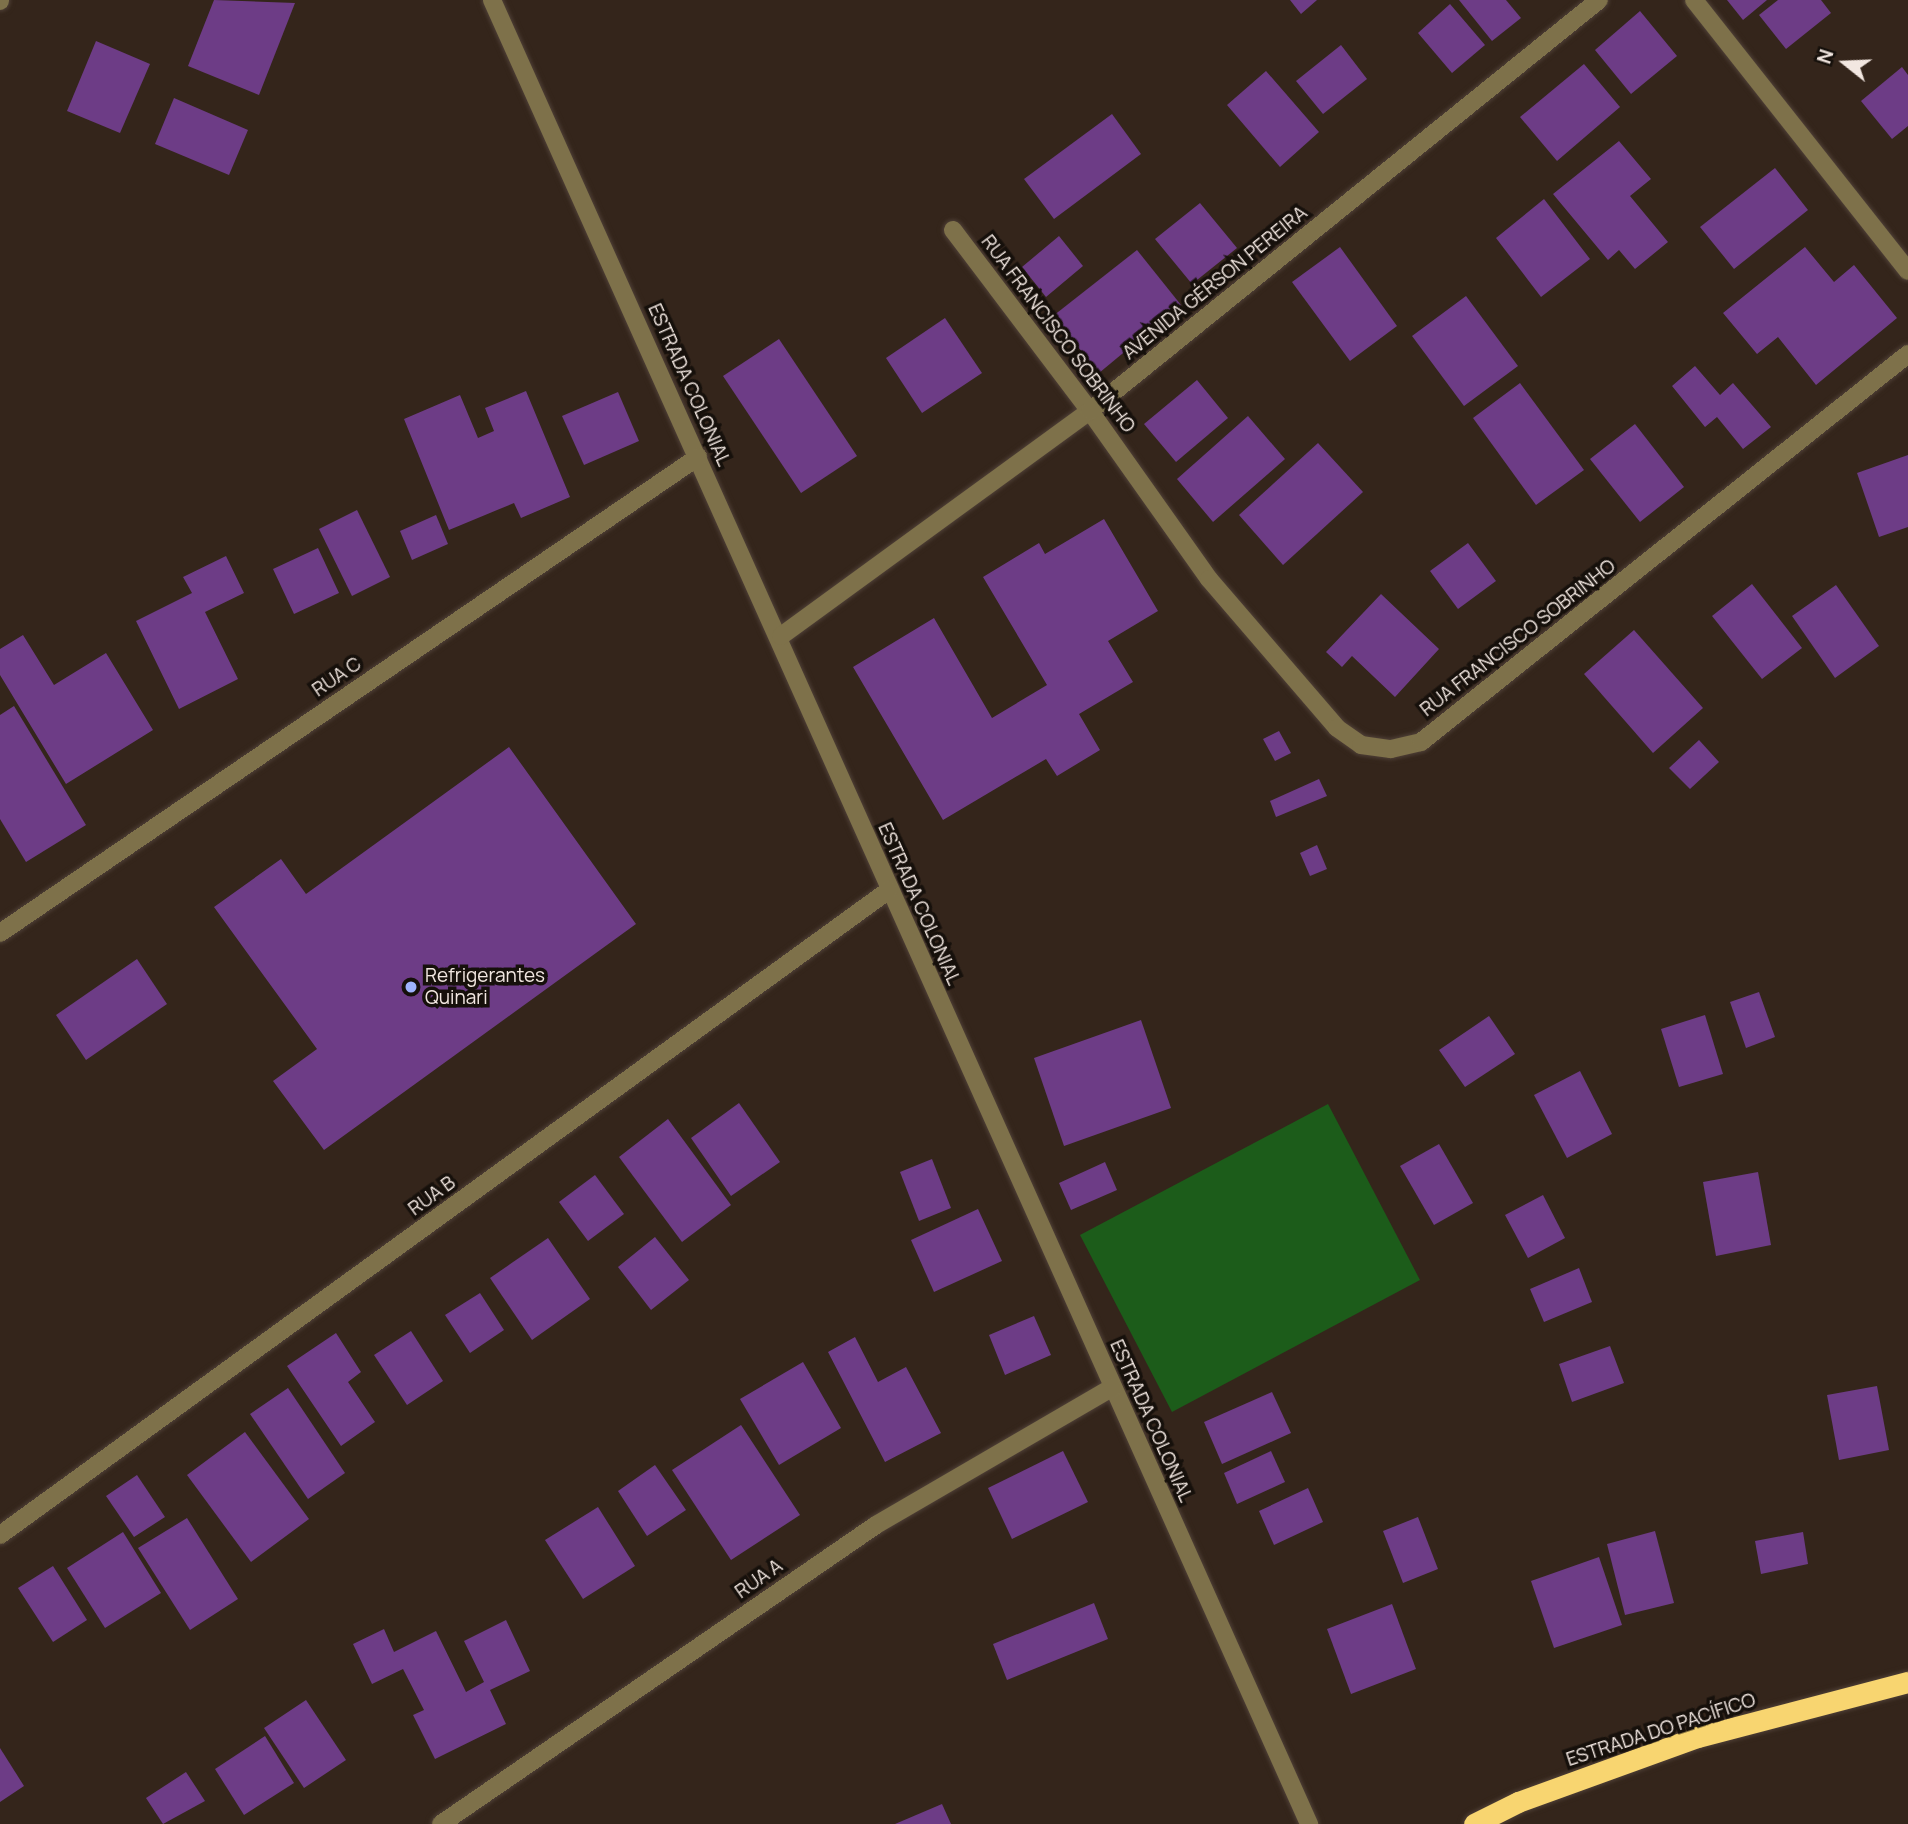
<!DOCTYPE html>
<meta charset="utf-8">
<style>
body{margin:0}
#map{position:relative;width:1908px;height:1824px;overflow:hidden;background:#34251b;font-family:Manrope,sans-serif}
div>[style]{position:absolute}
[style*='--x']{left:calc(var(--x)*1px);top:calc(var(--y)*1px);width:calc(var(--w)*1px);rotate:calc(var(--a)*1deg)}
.green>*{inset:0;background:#1c5c1a}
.building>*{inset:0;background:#6d3c86}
.roads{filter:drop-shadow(0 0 2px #4f4037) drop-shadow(0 0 2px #4f4037)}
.minor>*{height:18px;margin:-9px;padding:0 9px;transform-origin:9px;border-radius:9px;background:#7e714a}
.highway>*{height:21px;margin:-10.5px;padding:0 10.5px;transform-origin:10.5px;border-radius:10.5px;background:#f8d570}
.dots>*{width:19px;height:19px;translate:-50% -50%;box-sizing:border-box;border:4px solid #16100b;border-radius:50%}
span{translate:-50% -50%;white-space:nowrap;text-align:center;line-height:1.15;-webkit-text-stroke:7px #16100b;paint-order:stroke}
.street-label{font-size:19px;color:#f2e7e1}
.poi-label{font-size:19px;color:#f2e7e1}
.left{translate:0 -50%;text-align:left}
.north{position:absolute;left:1810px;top:28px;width:70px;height:70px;-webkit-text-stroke:5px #16100b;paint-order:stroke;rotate:288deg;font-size:19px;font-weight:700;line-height:28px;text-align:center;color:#f2e7e1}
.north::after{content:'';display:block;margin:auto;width:24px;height:32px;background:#f2e7e1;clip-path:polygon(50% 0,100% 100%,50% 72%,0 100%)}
</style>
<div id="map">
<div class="green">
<i style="clip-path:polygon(1328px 1104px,1420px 1280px,1172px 1412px,1080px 1235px)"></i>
</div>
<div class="building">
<i style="clip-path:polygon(214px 0,295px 3px,259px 95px,188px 66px)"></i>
<i style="clip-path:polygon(1290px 0,1317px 0,1301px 14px)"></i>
<i style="clip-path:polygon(1459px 0,1506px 0,1521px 18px,1492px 41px)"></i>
<i style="clip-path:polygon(1727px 0,1767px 0,1743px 20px)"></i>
<i style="clip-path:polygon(1778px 0,1821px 0,1831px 13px,1786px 49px,1759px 15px)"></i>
<i style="clip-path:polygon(1450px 4px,1485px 45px,1452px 73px,1418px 33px)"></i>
<i style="clip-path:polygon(1640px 11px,1677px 56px,1631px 94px,1595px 50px)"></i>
<i style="clip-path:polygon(96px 41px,150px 64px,120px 133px,67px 111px)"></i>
<i style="clip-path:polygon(1341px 45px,1367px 79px,1323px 114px,1296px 81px)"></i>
<i style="clip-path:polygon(1584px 64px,1620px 107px,1557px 161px,1520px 117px)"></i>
<i style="clip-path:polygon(1902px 67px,1908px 75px,1908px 126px,1892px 139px,1861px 101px)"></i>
<i style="clip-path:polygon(1266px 71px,1319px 132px,1280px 167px,1227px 105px)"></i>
<i style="clip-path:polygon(174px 98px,248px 130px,229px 175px,155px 144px)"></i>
<i style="clip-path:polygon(1112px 114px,1141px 154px,1054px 219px,1024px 179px)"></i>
<i style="clip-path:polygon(1619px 141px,1651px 179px,1630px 196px,1668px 242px,1635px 269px,1619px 250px,1608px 260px,1553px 194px)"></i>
<i style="clip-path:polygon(1775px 168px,1808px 210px,1734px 269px,1700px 227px)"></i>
<i style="clip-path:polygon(1544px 199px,1590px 259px,1541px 297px,1496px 238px)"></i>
<i style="clip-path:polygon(1200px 203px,1237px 248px,1192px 284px,1155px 239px)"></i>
<i style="clip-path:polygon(1059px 236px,1083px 266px,1046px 297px,1022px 267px)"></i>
<i style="clip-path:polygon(1340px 247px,1397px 326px,1350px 361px,1292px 282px)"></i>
<i style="clip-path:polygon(1805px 247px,1834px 282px,1854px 265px,1897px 318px,1816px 385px,1778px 337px,1757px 354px,1723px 313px)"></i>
<i style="clip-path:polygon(1137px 250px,1181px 305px,1099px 373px,1053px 316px)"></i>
<i style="clip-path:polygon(1466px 296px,1518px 366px,1464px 406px,1412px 336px)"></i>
<i style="clip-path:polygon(945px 318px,982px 373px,922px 413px,886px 358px)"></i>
<i style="clip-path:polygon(779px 339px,857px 456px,801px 493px,723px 376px)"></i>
<i style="clip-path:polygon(1695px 366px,1720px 395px,1733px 383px,1771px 427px,1743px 449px,1717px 417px,1705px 427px,1672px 386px)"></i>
<i style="clip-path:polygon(1197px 380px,1228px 418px,1176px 462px,1144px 424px)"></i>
<i style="clip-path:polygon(1520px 383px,1584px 470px,1536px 505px,1473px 418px)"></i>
<i style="clip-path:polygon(526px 391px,570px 497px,521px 518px,514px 503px,449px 530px,404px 419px,460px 395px,478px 438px,494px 431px,485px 408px)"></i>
<i style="clip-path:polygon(618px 392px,639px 441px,584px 465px,562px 416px)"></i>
<i style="clip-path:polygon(1248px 416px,1285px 459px,1213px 522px,1177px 479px)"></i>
<i style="clip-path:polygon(1635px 424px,1684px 487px,1640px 522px,1590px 459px)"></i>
<i style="clip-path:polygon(1318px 443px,1363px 492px,1283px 565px,1239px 515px)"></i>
<i style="clip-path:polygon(1908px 455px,1908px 527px,1879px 537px,1857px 473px)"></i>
<i style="clip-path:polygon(357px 510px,390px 577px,352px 596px,319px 529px)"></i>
<i style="clip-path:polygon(436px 515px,448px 544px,412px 560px,400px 531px)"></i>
<i style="clip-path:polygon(1104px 519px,1158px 611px,1108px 641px,1133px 682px,1079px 714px,1100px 750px,1057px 776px,1046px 759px,943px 820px,853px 667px,934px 618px,992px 718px,1047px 685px,983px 577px,1039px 543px,1045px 554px)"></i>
<i style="clip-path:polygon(1468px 543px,1496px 581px,1458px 609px,1430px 571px)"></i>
<i style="clip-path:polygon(318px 548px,339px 593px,294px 614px,273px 569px)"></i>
<i style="clip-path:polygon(226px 556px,244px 593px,205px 612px,238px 679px,179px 709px,136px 621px,192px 593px,183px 577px)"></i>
<i style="clip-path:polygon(1752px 584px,1802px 648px,1762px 679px,1712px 616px)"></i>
<i style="clip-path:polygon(1836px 585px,1879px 646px,1835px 678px,1792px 616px)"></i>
<i style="clip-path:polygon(1381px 594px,1439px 649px,1395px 697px,1352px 656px,1342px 667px,1326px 652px)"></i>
<i style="clip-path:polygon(1634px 630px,1703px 708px,1653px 753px,1584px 674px)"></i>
<i style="clip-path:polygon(23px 635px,54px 685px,106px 653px,153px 730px,66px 784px,0 675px,0 649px)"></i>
<i style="clip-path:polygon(14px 706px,86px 825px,26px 862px,0 819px,0 715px)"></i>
<i style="clip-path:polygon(1279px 731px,1291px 753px,1275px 761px,1263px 739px)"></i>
<i style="clip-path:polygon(1699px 740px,1719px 762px,1690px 789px,1669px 768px)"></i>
<i style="clip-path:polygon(509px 747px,636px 924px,324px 1150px,273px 1081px,317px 1049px,214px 907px,281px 859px,306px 894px)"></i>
<i style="clip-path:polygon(1319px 779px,1327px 796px,1276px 817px,1270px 801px)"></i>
<i style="clip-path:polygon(1317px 845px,1327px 869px,1310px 876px,1300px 853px)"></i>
<i style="clip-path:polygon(137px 959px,167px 1004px,86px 1060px,56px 1015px)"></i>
<i style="clip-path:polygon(1759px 992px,1775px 1037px,1746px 1048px,1730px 1002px)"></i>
<i style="clip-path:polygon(1705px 1015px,1723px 1074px,1679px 1087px,1661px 1029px)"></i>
<i style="clip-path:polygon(1489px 1016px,1515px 1054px,1465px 1087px,1439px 1050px)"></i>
<i style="clip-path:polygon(1141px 1020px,1171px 1108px,1064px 1146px,1034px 1058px)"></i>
<i style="clip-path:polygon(1580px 1071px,1612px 1134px,1567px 1158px,1534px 1095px)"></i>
<i style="clip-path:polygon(739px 1103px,780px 1162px,731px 1196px,691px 1138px)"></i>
<i style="clip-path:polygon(668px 1119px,731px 1205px,682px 1242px,619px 1157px)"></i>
<i style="clip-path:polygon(1439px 1144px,1473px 1203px,1434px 1225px,1400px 1166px)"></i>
<i style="clip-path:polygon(932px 1159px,951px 1208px,919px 1221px,900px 1172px)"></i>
<i style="clip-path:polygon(1105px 1162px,1117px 1190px,1071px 1210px,1059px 1183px)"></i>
<i style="clip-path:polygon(1758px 1172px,1771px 1245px,1716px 1256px,1703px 1182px)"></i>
<i style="clip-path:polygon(595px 1175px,624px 1214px,588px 1241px,559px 1202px)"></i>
<i style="clip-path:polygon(1543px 1195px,1565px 1238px,1528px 1258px,1505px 1215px)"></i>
<i style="clip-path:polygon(978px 1209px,1002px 1261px,934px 1292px,911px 1240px)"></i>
<i style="clip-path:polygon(655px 1237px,689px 1280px,651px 1310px,618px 1267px)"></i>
<i style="clip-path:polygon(548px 1238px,590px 1299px,532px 1340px,490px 1278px)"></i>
<i style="clip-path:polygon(1579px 1268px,1592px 1302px,1544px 1322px,1530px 1289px)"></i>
<i style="clip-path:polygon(480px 1293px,504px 1330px,470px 1353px,445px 1315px)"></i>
<i style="clip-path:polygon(1034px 1316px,1051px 1355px,1005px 1375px,989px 1335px)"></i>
<i style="clip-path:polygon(411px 1331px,443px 1381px,407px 1405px,374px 1355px)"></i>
<i style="clip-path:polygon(336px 1333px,361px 1372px,348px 1382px,375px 1422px,341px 1446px,287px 1366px)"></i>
<i style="clip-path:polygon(855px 1337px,878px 1382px,906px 1367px,941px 1433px,885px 1462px,828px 1352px)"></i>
<i style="clip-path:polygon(1610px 1346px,1624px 1383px,1572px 1402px,1559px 1364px)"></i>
<i style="clip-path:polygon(803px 1362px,841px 1428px,779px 1465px,740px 1399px)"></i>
<i style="clip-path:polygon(1877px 1386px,1889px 1450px,1839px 1460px,1827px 1395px)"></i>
<i style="clip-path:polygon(288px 1388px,345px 1473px,308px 1499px,250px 1414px)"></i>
<i style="clip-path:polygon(1272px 1392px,1291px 1433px,1222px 1464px,1204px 1422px)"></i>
<i style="clip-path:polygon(741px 1425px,800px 1515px,731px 1560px,672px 1470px)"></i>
<i style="clip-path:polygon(245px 1432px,309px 1519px,251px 1562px,187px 1475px)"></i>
<i style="clip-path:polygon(1063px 1451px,1088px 1502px,1012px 1539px,988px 1488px)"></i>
<i style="clip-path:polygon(1271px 1451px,1285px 1482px,1237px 1504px,1224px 1473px)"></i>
<i style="clip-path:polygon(655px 1465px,686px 1510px,647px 1536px,618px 1491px)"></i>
<i style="clip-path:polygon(137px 1475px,165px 1517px,134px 1537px,106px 1496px)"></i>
<i style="clip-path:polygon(1308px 1488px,1323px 1522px,1274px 1545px,1259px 1511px)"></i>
<i style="clip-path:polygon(598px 1507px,635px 1566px,583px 1599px,545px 1540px)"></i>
<i style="clip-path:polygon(1418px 1517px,1438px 1569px,1403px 1583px,1383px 1531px)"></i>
<i style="clip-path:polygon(187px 1518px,238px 1599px,190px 1630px,138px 1548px)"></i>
<i style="clip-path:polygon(1655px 1531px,1674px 1603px,1625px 1615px,1607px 1544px)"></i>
<i style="clip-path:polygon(123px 1532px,161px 1593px,105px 1628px,67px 1568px)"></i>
<i style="clip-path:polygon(1803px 1532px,1808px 1564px,1761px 1574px,1755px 1541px)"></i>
<i style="clip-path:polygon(1599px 1557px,1622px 1625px,1554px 1648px,1531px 1581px)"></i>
<i style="clip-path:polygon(53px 1566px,87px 1620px,53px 1642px,18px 1588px)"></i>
<i style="clip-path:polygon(1094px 1603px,1108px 1639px,1007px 1680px,993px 1644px)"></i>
<i style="clip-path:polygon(1392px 1604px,1416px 1669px,1351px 1694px,1327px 1629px)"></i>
<i style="clip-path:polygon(506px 1620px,530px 1671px,490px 1690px,506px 1724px,435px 1759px,413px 1715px,424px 1710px,403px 1669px,372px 1684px,353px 1644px,384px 1629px,394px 1652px,436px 1631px,466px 1692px,484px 1682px,464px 1641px)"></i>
<i style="clip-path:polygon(306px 1700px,346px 1760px,304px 1788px,264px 1728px)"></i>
<i style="clip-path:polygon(265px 1736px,294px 1783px,244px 1815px,215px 1769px)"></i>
<i style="clip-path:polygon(0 1748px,24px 1786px,0 1802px)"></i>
<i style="clip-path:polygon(186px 1772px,205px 1801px,163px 1824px,146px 1798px)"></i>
<i style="clip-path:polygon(942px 1804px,951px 1824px,895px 1824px)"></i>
</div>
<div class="roads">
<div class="minor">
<i style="--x:492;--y:0;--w:1999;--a:65.87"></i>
<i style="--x:1694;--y:0;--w:345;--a:51.7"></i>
<i style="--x:0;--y:1;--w:1;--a:-90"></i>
<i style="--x:953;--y:230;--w:227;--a:52.9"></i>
<i style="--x:1090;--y:411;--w:206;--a:54.7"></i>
<i style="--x:1209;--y:579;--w:196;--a:49.3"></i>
<i style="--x:1337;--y:728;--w:29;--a:35"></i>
<i style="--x:1361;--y:745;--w:30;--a:8"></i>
<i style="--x:1391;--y:749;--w:31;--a:-13"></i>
<i style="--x:1421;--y:742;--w:623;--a:-38.54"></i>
<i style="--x:781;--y:636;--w:382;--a:-36.1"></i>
<i style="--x:1090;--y:411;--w:654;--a:-38.92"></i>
<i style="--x:0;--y:933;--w:845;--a:-34.29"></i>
<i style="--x:0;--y:1535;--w:1098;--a:-35.96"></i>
<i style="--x:441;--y:1824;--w:528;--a:-34.5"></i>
<i style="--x:876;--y:1525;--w:274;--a:-30.2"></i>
</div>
<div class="highway">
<i style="--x:1474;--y:1824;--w:49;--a:-26.6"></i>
<i style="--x:1518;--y:1802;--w:191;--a:-19.9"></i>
<i style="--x:1698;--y:1737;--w:217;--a:-14.7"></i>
</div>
</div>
<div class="dots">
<i style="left:411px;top:987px;background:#9fb3fd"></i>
</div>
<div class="street-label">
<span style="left:1215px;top:283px;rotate:-39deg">AVENIDA GÉRSON PEREIRA</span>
<span style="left:1058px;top:334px;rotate:53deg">RUA FRANCISCO SOBRINHO</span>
<span style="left:689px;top:385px;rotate:66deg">ESTRADA COLONIAL</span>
<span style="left:1518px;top:638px;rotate:-38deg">RUA FRANCISCO SOBRINHO</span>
<span style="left:337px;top:677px;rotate:-34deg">RUA C</span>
<span style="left:919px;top:904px;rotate:66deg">ESTRADA COLONIAL</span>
<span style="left:432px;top:1196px;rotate:-36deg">RUA B</span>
<span style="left:1151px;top:1421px;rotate:66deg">ESTRADA COLONIAL</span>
<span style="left:759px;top:1579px;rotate:-35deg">RUA A</span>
<span style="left:1661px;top:1730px;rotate:-18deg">ESTRADA DO PACÍFICO</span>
</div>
<div class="poi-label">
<span class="left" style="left:425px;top:987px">Refrigerantes<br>Quinari</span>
</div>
<div class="north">N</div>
</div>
